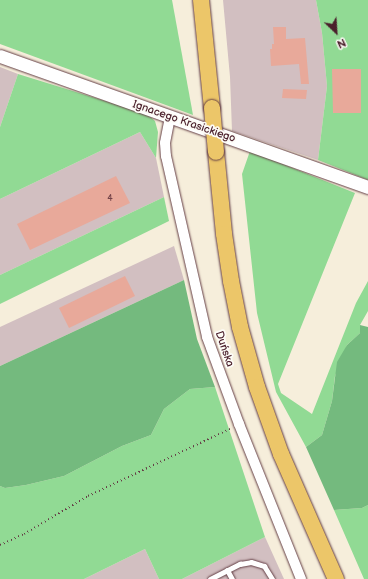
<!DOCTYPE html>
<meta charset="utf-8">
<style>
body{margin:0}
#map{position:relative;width:368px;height:579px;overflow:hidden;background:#f6eedb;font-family:"Balsamiq Sans",sans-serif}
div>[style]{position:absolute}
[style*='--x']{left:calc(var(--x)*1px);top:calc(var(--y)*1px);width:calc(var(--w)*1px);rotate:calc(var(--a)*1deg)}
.industrial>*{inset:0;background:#d2bfc1}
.green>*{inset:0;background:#91da94}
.forest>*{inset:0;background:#74ba7e}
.building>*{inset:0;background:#e8a99a}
.path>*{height:1.5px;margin-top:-0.75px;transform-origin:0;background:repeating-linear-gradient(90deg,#643e45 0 1px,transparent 0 4px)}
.roads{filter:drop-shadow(0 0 1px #643e45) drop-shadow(0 0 1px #643e45)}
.service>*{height:5px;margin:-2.5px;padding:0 2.5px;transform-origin:2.5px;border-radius:2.5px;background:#fff}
.minor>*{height:10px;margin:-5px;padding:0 5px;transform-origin:5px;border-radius:5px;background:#fff}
.tertiary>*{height:13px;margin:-6.5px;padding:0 6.5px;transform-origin:6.5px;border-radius:6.5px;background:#fff}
.primary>*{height:16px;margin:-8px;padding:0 8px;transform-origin:8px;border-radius:8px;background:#ecc669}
.bridges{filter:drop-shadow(0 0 1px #643e45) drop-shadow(0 0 1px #643e45)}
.primary-bridge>*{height:16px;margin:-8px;padding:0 8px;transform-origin:8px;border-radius:8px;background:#ecc669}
span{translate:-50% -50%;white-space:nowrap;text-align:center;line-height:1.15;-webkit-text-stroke:3.5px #fdfcf7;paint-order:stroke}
.number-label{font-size:9px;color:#724247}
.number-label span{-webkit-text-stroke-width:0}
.street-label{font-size:11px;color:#4a1f2b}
.north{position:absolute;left:316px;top:12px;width:40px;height:40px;-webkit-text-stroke:3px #fdfcf7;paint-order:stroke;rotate:155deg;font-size:11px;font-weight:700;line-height:16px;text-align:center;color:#4a1f2b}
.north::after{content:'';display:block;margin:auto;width:14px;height:18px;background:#4a1f2b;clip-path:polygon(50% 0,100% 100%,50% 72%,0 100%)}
</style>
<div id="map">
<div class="industrial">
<i style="clip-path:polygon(223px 0,316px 0,322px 33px,327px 86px,318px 160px,232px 131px,230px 77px)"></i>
<i style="clip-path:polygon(0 67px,18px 74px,0 127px)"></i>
<i style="clip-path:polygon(140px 132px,156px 158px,164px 197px,0 275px,0 199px)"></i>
<i style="clip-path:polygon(174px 246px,184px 280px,0 366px,0 327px)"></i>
<i style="clip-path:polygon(265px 537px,284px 579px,182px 579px)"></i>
<i style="clip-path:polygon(145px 549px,159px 579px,84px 579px)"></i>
</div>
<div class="green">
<i style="clip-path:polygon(0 0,172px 0,193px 115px,0 44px)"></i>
<i style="clip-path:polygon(316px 0,368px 0,368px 180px,318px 160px,327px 86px,322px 33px)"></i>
<i style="clip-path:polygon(18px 74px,147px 114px,155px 121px,158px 132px,156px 158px,140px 132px,0 199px,0 127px)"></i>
<i style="clip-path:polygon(250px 151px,355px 193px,278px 384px,281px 393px,312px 414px,356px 303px,368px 281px,368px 311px,360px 325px,360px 333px,347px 345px,335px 376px,332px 401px,322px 435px,306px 447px,276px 392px,257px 313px,242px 174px)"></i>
<i style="clip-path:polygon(164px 197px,169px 221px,0 304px,0 275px)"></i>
<i style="clip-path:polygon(215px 387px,265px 537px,182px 579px,159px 579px,145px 549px,84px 579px,0 579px,0 486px,5px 488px,26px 485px,64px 476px,122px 446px,151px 435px,164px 409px,190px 389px)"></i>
<i style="clip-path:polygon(368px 505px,368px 579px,364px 579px,334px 510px,362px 508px)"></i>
</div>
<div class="forest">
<i style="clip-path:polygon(184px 280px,197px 339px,215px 387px,190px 389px,164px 409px,151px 435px,122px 446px,64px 476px,26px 485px,5px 488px,0 486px,0 366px)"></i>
<i style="clip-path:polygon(360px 325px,368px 327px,368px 505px,362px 508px,334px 510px,306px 447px,322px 435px,332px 401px,337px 362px,347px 345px,360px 333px)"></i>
</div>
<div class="building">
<i style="clip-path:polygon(273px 27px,286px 27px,286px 39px,305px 38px,309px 84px,301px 84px,299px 64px,271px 66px,270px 49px,272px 49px,272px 44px,274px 44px)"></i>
<i style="clip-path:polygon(332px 69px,361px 69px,361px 113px,333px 113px)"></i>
<i style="clip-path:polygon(283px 89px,307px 90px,306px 99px,282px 98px)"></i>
<i style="clip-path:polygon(116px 176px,130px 203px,30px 250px,17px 224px)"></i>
<i style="clip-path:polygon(125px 276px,135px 296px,69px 328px,59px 308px)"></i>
</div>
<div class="path">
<i style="--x:0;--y:545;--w:26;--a:-25"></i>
<i style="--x:24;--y:534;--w:74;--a:-30.7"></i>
<i style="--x:88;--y:496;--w:157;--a:-25.3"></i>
</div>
<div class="roads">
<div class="service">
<i style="--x:227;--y:570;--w:10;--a:61"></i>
<i style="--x:210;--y:579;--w:34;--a:-27"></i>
<i style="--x:240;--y:564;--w:11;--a:-10"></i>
<i style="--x:251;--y:562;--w:14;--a:17"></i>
<i style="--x:264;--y:566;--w:15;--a:58"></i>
</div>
<div class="minor">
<i style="--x:170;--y:117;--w:26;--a:101"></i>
<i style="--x:165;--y:143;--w:13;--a:86"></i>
<i style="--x:166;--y:156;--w:186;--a:77.2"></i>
<i style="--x:207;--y:337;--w:93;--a:69.8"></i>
<i style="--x:239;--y:424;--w:167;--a:68.2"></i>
</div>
<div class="tertiary">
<i style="--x:0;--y:56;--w:391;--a:19.6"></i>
</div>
<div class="primary">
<i style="--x:201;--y:0;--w:109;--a:84.2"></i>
<i style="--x:216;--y:152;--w:82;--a:84.4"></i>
<i style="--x:224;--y:234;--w:48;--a:81.5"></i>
<i style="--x:231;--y:281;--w:47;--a:78.9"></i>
<i style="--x:240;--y:327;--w:62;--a:74.2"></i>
<i style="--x:257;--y:387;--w:71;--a:70.3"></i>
<i style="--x:281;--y:454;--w:137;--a:66.3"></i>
</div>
</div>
<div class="bridges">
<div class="primary-bridge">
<i style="--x:212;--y:108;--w:44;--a:84.8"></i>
</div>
</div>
<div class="number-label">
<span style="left:110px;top:199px">4</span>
</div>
<div class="street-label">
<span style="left:184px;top:122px;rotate:19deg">Ignacego Krasickiego</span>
<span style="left:224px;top:349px;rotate:71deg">Duńska</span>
</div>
<div class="north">N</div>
</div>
